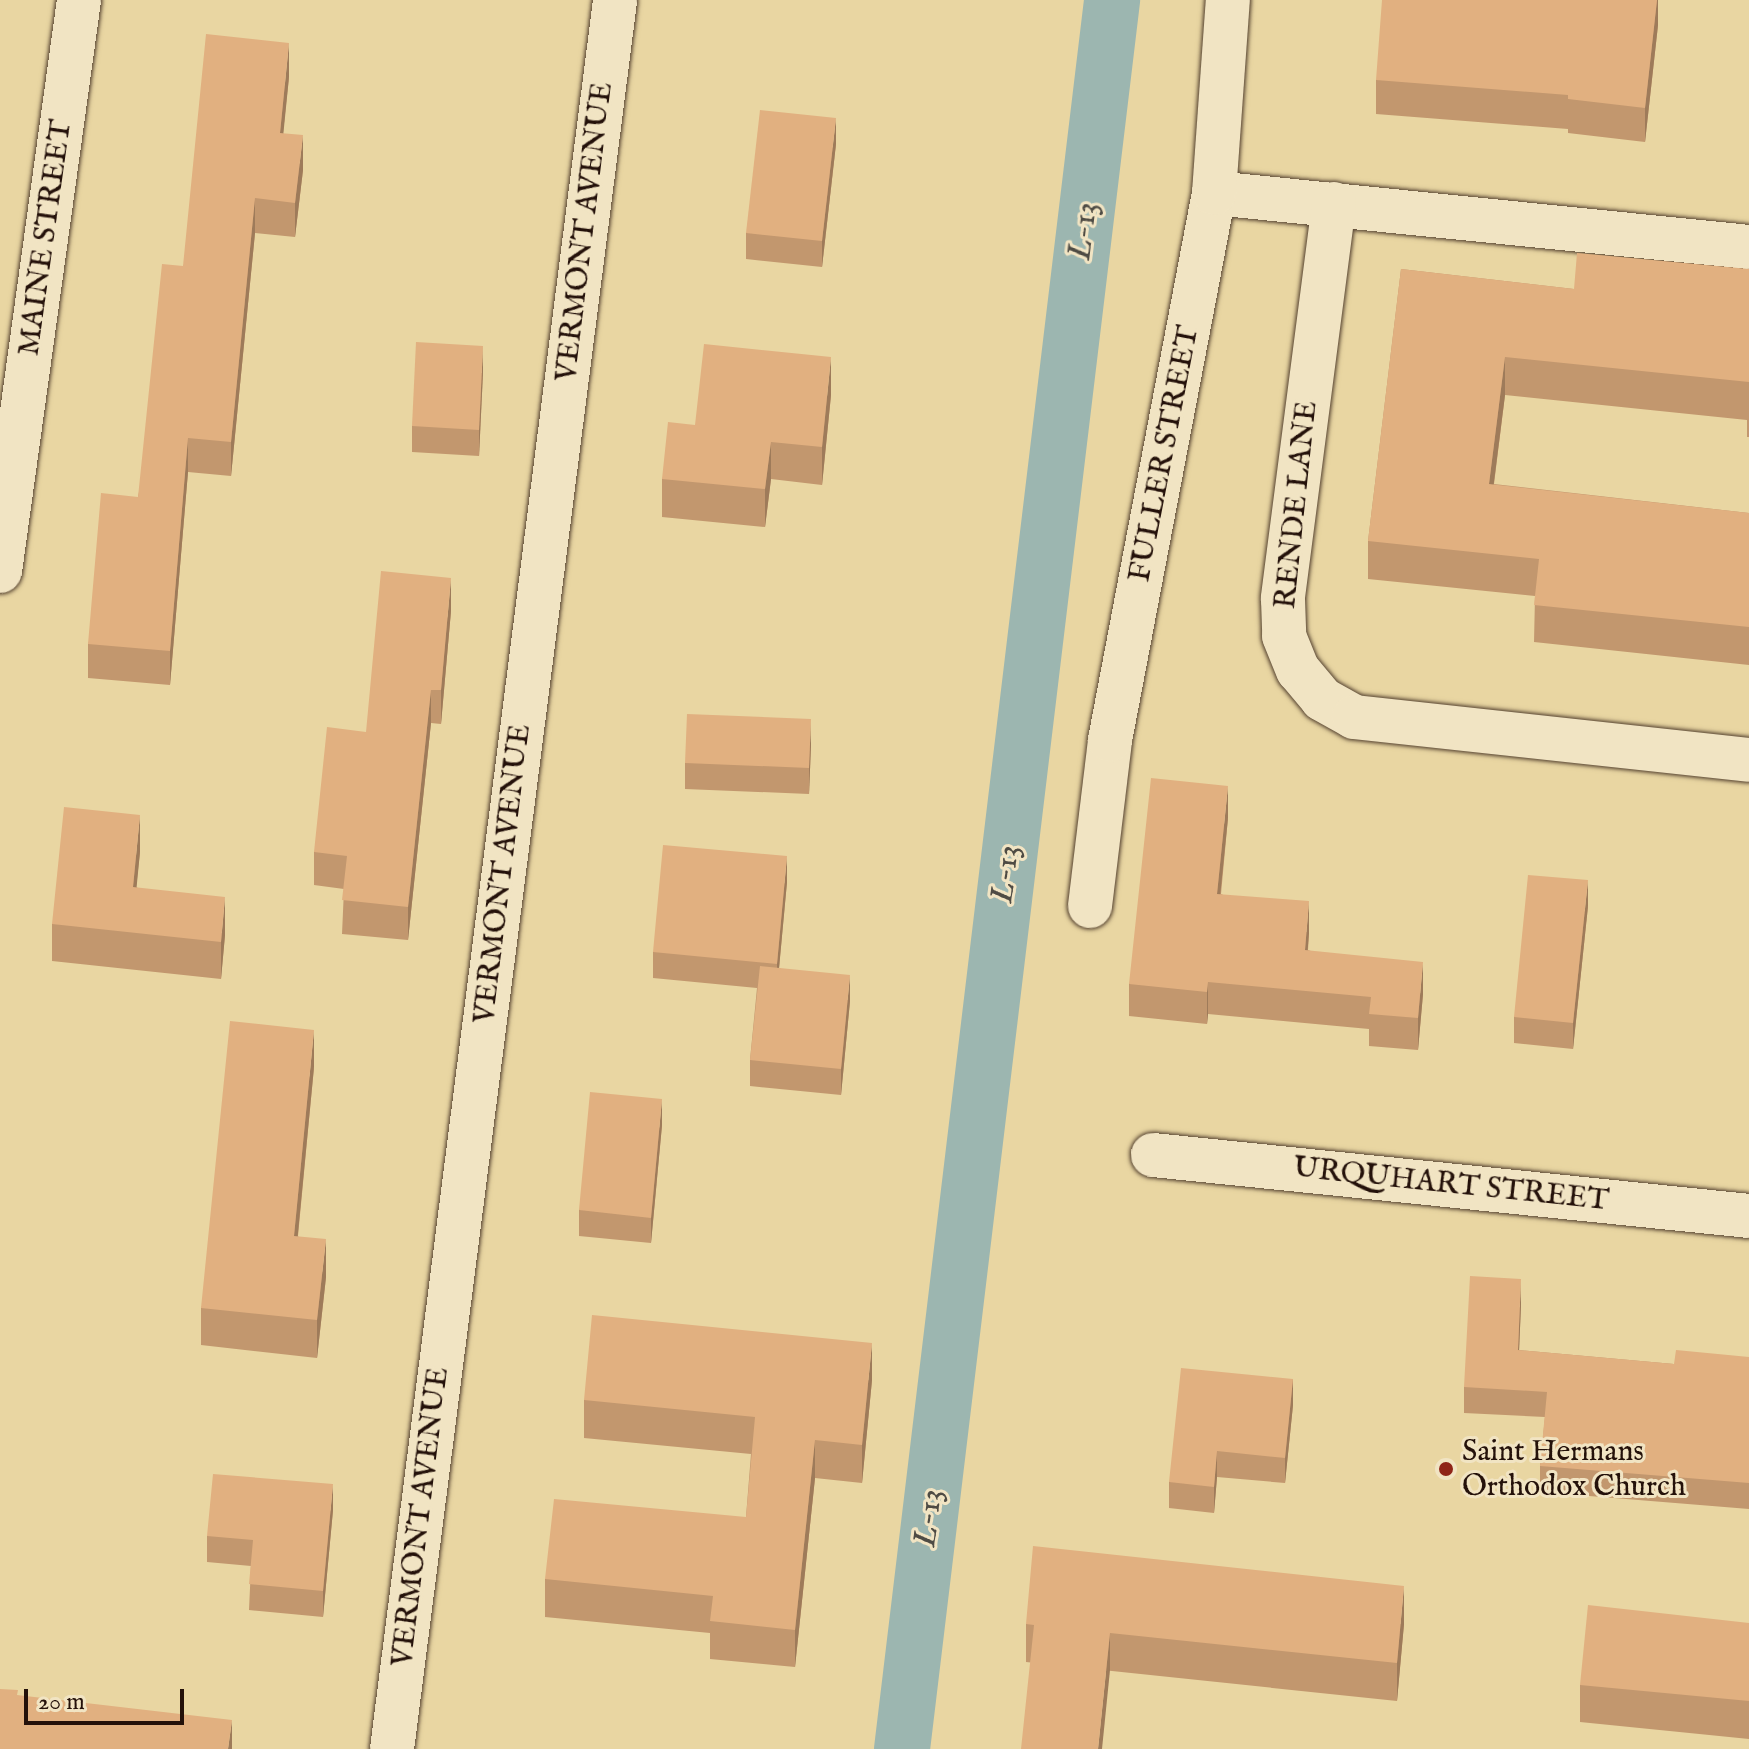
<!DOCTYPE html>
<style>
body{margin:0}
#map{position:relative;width:1749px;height:1749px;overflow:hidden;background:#e9d6a2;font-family:"IM FELL English",serif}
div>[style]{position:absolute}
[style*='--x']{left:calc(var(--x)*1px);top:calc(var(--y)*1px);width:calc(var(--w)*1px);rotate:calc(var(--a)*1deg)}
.canal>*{height:56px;margin:-28px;padding:0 28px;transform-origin:28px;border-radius:28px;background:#9cb6b0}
.roads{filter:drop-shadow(0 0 2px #554230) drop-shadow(0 0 2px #554230)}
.minor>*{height:44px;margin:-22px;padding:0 22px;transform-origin:22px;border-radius:22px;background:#f1e4c3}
.wall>*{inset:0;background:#c2976e}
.shaded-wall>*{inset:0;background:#9e7b5a}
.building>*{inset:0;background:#e1b080}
.dots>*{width:22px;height:22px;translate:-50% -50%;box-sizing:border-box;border:4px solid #f1e4c3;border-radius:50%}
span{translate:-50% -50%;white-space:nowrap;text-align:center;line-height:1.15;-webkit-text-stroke:6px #f1e4c3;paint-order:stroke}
.street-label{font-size:30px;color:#24110a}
.poi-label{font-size:30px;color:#24110a}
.left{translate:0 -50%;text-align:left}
.water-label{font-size:32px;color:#4e4b44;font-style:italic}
.scale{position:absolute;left:24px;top:1689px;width:160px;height:36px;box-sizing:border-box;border:4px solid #24110a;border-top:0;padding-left:10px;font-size:24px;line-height:28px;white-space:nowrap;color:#24110a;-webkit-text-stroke:6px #f1e4c3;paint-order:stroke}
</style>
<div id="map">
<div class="canal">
<i style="--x:902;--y:1749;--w:1762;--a:-83.15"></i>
</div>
<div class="roads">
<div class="minor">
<i style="--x:1214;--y:193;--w:538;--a:5.76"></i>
<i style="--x:1334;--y:204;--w:398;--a:97.4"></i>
<i style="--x:1283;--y:599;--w:37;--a:88"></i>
<i style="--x:1284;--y:636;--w:37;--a:68"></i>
<i style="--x:1298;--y:670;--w:38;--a:50"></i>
<i style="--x:1322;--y:699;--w:37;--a:29"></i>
<i style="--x:1354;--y:717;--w:397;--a:6.2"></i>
<i style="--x:0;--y:571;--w:576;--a:-82.12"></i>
<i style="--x:1090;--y:906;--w:167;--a:-83.1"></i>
<i style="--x:1110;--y:740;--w:557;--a:-79.23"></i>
<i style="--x:1214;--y:193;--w:194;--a:-85.9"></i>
<i style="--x:1153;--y:1155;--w:599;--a:5.84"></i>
<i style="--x:392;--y:1749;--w:1763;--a:-82.73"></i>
</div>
</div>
<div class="wall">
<i style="clip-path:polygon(1658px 0,1658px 25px,1645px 142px,1568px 133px,1568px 129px,1376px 114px,1376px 80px)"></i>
<i style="clip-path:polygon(289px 77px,283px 133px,303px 170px,295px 237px,255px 233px,231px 476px,188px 472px,170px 685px,88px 678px,88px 644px,138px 497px,183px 266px)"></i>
<i style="clip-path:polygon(836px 144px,822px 267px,746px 259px,746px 233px)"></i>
<i style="clip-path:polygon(1401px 269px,1574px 289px,1749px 269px,1749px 437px,1747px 437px,1747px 420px,1505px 395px,1494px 484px,1749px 513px,1749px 665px,1534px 642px,1535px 596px,1368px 579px,1368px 541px)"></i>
<i style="clip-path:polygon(483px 372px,479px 456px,412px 452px,412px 426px)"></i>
<i style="clip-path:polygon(831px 395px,822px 485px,771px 479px,765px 527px,662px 517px,662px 479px,695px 425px)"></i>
<i style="clip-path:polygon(451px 611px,441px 724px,431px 723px,408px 940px,342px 934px,344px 889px,314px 885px,314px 852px)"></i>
<i style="clip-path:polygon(811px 745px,809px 794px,685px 789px,685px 763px)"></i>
<i style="clip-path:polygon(1228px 818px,1221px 894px,1309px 933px,1308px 950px,1423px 994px,1418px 1050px,1369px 1046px,1369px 1029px,1208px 1014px,1207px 1024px,1129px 1016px,1129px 984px)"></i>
<i style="clip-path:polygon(140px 852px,136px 887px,225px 935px,221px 979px,52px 961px,52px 924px)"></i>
<i style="clip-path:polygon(787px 882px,779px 968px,850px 1001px,841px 1095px,750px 1086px,750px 1060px,757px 988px,653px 978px,653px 952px)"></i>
<i style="clip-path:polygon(1588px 906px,1573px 1049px,1514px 1043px,1514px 1017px)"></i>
<i style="clip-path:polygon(314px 1067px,298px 1236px,326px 1277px,317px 1358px,201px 1345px,201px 1308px)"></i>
<i style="clip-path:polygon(662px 1125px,651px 1243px,579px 1236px,579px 1210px)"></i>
<i style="clip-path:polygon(1521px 1305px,1519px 1350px,1674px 1364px,1749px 1357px,1749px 1509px,1540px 1492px,1540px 1466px,1545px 1417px,1464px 1413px,1464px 1387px)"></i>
<i style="clip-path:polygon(1293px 1379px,1293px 1405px,1285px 1483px,1217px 1477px,1214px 1513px,1169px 1508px,1169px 1482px)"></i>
<i style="clip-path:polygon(872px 1380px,862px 1483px,815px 1478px,795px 1667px,710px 1659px,710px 1633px,545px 1617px,545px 1579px,746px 1517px,751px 1454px,584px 1438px,584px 1400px)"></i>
<i style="clip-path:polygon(333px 1510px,323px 1617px,249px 1610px,251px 1566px,207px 1562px,207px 1536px)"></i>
<i style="clip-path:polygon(1749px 1623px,1749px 1739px,1580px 1722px,1580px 1685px)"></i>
<i style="clip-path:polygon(1026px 1624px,1404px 1624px,1397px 1701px,1026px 1662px)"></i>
</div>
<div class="shaded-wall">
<i style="clip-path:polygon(1657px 0,1658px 0,1658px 25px,1645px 142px,1645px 108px)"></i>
<i style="clip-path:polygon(289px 43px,289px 77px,280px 167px,280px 133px)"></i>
<i style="clip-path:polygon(836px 118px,836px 144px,822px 267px,822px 241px)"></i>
<i style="clip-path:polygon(303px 135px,303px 170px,295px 237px,295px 203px)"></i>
<i style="clip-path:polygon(255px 198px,255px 233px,231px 476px,231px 442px)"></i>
<i style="clip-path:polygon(483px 346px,483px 372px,479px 456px,479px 430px)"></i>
<i style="clip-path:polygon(831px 357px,831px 395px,822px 485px,822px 447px)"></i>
<i style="clip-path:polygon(1505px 357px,1505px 395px,1489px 521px,1489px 484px)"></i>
<i style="clip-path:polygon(188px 438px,188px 472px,170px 685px,170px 651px)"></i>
<i style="clip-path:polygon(771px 442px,771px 479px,765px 527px,765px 489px)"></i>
<i style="clip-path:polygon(451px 578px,451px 611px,441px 724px,441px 690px)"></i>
<i style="clip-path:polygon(431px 690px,431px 723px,408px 940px,408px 907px)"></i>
<i style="clip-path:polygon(811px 719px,811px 745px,809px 794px,809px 768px)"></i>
<i style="clip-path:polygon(1228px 786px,1228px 818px,1217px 926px,1217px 894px)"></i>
<i style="clip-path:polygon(140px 815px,140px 852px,133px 924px,133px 887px)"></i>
<i style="clip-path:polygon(787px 856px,787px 882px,777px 990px,777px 964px)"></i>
<i style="clip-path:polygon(1588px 880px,1588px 906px,1573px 1049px,1573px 1023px)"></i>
<i style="clip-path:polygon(225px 897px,225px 935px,221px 979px,221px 942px)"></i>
<i style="clip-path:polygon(1309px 901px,1309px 933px,1305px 982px,1305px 950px)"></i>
<i style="clip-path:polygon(1423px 962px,1423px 994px,1418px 1050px,1418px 1018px)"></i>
<i style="clip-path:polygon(850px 975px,850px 1001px,841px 1095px,841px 1069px)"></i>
<i style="clip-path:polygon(1208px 982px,1208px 1014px,1207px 1024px,1207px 992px)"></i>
<i style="clip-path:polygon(314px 1030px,314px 1067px,294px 1274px,294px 1236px)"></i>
<i style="clip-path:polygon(662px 1099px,662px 1125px,651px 1243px,651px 1218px)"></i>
<i style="clip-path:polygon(326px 1239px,326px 1277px,317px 1358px,317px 1320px)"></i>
<i style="clip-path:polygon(1521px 1279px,1521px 1305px,1518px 1376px,1518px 1350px)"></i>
<i style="clip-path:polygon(872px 1343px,872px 1380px,862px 1483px,862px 1445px)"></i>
<i style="clip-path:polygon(1293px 1379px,1293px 1405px,1285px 1483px,1285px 1458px)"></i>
<i style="clip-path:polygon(815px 1440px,815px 1478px,795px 1667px,795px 1630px)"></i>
<i style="clip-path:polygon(1217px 1451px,1217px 1477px,1214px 1513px,1214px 1487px)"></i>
<i style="clip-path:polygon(333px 1484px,333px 1510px,323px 1617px,323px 1591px)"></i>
<i style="clip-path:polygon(1404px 1586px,1404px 1624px,1397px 1701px,1397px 1663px)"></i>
<i style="clip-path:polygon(1110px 1633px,1110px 1670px,1102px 1749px,1098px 1749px)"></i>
<i style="clip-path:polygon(232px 1720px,232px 1749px,228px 1749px)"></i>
</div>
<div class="building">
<i style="clip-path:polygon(1382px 0,1657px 0,1645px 108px,1568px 99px,1568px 95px,1376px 80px)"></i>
<i style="clip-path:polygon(206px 34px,289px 43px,280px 133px,303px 135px,295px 203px,255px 198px,231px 442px,188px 438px,170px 651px,88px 644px,101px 493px,138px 497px,162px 264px,183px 266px)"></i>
<i style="clip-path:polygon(760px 110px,836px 118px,822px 241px,746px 233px)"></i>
<i style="clip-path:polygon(1577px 253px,1749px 269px,1749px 382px,1505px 357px,1489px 484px,1749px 513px,1749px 627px,1534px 605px,1539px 559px,1368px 541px,1401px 269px,1574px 289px)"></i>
<i style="clip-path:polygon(416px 342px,483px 346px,479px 430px,412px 426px)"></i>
<i style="clip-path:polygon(704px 344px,831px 357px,822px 447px,771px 442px,765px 489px,662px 479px,668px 422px,695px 425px)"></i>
<i style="clip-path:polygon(381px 571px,451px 578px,441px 690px,431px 690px,408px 907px,342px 900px,347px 856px,314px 852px,327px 727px,366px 732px)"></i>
<i style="clip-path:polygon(687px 714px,811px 719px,809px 768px,685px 763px)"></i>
<i style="clip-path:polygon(1151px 778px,1228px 786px,1217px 894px,1309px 901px,1305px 950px,1423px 962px,1418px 1018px,1369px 1014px,1371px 997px,1208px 982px,1207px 992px,1129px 984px)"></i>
<i style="clip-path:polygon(64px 807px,140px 815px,133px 887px,225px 897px,221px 942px,52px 924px)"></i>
<i style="clip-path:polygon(663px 845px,787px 856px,777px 964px,653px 952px)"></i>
<i style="clip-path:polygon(1528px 875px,1588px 880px,1573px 1023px,1514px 1017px)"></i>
<i style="clip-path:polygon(760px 966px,850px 975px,841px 1069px,750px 1060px)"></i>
<i style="clip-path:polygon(230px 1021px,314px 1030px,294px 1236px,326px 1239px,317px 1320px,201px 1308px)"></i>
<i style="clip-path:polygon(590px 1092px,662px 1099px,651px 1218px,579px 1210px)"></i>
<i style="clip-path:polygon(1470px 1276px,1521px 1279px,1518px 1350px,1674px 1364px,1676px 1350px,1749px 1357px,1749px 1483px,1540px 1466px,1547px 1392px,1464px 1387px)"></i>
<i style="clip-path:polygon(592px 1315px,872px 1343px,862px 1445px,815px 1440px,795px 1630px,710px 1621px,713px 1596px,545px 1579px,554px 1499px,746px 1517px,755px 1417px,584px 1400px)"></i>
<i style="clip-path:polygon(1181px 1368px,1293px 1379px,1285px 1458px,1217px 1451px,1214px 1487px,1169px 1482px)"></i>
<i style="clip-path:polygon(213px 1474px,333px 1484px,323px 1591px,249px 1584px,253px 1540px,207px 1536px)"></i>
<i style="clip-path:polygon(1033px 1546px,1404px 1586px,1397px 1663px,1110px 1633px,1098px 1749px,1021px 1749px,1034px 1625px,1026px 1624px)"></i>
<i style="clip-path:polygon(1588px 1605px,1749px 1623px,1749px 1701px,1580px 1685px)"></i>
<i style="clip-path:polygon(0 1689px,18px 1690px,17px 1695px,232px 1720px,228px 1749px,0 1749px)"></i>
</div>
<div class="dots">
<i style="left:1446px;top:1469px;background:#8f2418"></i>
</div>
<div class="street-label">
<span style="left:585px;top:232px;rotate:-83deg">VERMONT AVENUE</span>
<span style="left:46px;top:238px;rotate:-82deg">MAINE STREET</span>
<span style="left:1165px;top:454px;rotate:-79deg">FULLER STREET</span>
<span style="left:1297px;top:505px;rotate:-84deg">RENDE LANE</span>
<span style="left:503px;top:874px;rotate:-83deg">VERMONT AVENUE</span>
<span style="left:1451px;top:1185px;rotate:6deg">URQUHART STREET</span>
<span style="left:421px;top:1517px;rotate:-83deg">VERMONT AVENUE</span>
</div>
<div class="poi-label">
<span class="left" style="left:1462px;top:1469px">Saint Hermans<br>Orthodox Church</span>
</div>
<div class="water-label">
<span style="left:1085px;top:231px;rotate:-83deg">L-13</span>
<span style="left:1007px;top:874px;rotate:-83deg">L-13</span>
<span style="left:930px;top:1518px;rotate:-83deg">L-13</span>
</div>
<div class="scale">20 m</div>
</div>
